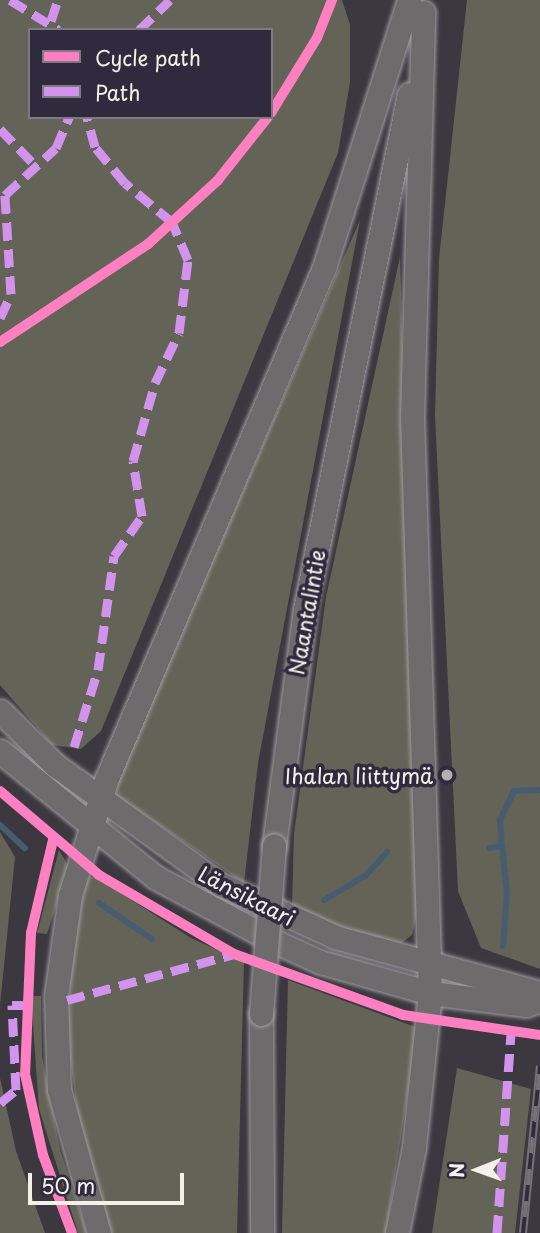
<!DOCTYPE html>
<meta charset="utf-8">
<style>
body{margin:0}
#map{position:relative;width:540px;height:1233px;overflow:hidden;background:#3c3840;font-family:"Playpen Sans",sans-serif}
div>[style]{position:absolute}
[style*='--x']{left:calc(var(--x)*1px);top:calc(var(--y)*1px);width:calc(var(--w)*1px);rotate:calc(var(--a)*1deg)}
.green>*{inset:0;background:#636357}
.stream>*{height:6px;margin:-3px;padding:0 3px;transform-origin:3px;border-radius:3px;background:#485c6f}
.roads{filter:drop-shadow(0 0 2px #9f9d9f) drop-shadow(0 0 2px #9f9d9f)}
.secondary>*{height:23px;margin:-11.5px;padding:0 11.5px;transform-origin:11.5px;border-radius:11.5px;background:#6e6b6d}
.rail>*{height:8px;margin-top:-4px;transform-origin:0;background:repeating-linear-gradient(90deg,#2f2a3d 0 16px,#747276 0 32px);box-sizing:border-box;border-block:2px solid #747276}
.bridges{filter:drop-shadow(0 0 2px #9f9d9f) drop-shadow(0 0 2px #9f9d9f)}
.secondary-bridge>*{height:23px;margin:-11.5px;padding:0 11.5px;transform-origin:11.5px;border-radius:11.5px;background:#6e6b6d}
.quiet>*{height:9px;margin-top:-4.5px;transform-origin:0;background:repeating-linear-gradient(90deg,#d193ec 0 18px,transparent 0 27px)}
.cycleway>*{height:10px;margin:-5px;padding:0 5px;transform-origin:5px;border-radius:5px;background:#ff80c0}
.dots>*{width:19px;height:19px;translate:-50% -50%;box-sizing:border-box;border:4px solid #2f2a3d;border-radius:50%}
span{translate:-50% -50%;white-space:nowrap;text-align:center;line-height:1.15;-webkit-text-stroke:7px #2f2a3d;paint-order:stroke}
.street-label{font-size:21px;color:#f4f1e8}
.poi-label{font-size:21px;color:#f4f1e8}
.right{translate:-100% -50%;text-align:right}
.legend{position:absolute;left:28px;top:28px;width:245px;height:91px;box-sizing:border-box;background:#2f2a3d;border:2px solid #7e7a81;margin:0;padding:9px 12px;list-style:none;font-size:21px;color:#f4f1e8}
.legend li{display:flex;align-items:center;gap:14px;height:35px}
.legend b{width:35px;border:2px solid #7e7a81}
.north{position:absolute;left:442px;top:1135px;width:70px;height:70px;-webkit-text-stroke:5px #2f2a3d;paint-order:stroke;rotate:269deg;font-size:19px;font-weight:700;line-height:28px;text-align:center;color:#f4f1e8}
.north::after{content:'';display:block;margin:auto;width:24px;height:32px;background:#f4f1e8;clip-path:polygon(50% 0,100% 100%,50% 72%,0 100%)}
.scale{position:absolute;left:28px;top:1173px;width:156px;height:32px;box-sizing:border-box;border:4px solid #f4f1e8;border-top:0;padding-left:9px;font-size:21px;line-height:24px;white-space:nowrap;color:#f4f1e8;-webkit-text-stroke:5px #2f2a3d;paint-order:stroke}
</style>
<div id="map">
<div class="green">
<i style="clip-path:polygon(evenodd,0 0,342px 0,350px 25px,350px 82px,338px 153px,101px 731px,81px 749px,52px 745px,0 685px,0 0,30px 30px,271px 30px,271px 117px,30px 117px,30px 30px)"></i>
<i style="clip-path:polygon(467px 0,540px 0,540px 969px,481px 948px,458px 891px,435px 415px,439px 259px)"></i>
<i style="clip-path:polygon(360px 220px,258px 763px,244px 883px,117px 796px,116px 785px)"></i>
<i style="clip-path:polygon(400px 257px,418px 911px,412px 935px,399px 945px,369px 941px,292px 908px,294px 834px,326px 597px)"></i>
<i style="clip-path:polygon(0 832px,15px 857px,0 1005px)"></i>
<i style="clip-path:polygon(59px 850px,69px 867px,47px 934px,37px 933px)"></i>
<i style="clip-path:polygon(94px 876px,191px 938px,244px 962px,237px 1233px,111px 1233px,82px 1150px,67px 1033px,74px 931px,88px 877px)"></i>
<i style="clip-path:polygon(288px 980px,418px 1028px,386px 1233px,282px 1233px)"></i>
<i style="clip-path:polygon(31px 996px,41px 996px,42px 1056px,60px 1150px,87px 1233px,78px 1233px,39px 1109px)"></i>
<i style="clip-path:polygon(457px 1068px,531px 1089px,515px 1233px,432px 1233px)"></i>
<i style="clip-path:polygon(0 1078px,16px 1151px,45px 1233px,0 1233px)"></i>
</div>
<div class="stream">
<i style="--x:0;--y:825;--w:34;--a:43"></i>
<i style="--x:502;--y:846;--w:47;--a:83.9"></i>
<i style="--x:507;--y:893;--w:53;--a:94.3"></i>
<i style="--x:489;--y:848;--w:13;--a:-9"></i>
<i style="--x:502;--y:846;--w:26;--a:-94"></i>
<i style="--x:500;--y:820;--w:32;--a:-64"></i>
<i style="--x:514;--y:791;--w:26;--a:-2"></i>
<i style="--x:324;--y:900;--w:48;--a:-30.3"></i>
<i style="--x:365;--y:876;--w:33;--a:-47"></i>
<i style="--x:99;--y:903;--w:64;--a:34.2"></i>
</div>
<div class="roads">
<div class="secondary">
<i style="--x:0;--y:711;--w:77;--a:44.5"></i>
<i style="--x:55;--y:765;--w:203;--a:35.8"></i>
<i style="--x:220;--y:884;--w:127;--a:24.7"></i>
<i style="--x:335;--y:937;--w:213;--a:15.3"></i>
<i style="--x:0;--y:751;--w:200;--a:39.1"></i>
<i style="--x:155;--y:877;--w:135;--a:28.3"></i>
<i style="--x:274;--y:941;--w:51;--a:24.5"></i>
<i style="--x:320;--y:962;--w:114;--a:15.7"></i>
<i style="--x:430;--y:993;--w:97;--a:7.1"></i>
<i style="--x:526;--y:1005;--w:15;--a:-20"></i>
<i style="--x:274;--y:845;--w:238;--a:-82.5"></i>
<i style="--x:305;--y:609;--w:525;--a:-78.58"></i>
<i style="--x:261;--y:1014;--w:219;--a:89.7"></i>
<i style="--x:99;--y:1233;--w:148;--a:-105.6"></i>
<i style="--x:59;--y:1090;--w:94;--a:-91.8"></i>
<i style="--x:56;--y:996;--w:102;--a:-82.1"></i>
<i style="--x:70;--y:895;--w:123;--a:-72.5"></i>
<i style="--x:107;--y:778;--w:554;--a:-66.95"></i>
<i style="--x:324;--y:268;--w:281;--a:-72.4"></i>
<i style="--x:397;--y:1233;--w:88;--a:-78.8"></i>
<i style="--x:414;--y:1147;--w:155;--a:-84.1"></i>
<i style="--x:430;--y:993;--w:577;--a:-91.79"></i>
<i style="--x:412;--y:416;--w:404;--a:-88.4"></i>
</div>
</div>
<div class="rail">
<i style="--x:523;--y:1233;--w:168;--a:-84.2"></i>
</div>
<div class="bridges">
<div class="secondary-bridge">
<i style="--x:261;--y:1014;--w:169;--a:-85.6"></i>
</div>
</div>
<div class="quiet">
<i style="--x:10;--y:0;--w:57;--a:31.5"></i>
<i style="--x:51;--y:21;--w:22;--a:-72"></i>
<i style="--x:139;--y:30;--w:43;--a:-44.1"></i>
<i style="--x:0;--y:129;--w:52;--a:45.8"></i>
<i style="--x:0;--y:318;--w:26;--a:-65"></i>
<i style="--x:11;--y:294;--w:99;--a:-93.5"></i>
<i style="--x:5;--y:195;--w:69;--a:-42.7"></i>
<i style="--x:56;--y:148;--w:34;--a:-67"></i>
<i style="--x:74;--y:747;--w:81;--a:-72.7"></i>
<i style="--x:98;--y:670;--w:115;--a:-82"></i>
<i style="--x:114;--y:556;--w:49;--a:-55"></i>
<i style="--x:142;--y:516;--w:56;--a:-99.3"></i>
<i style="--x:133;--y:461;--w:81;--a:-74.2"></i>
<i style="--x:155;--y:383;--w:55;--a:-64.4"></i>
<i style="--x:179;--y:333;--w:74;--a:-83"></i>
<i style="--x:188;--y:260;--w:41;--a:-112.8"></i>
<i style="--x:172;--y:222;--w:61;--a:-140.3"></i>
<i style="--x:125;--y:183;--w:47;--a:-129.8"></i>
<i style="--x:95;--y:147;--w:31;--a:-105"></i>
<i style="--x:67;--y:1000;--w:173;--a:-15.4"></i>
<i style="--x:0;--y:1103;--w:21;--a:-39"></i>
<i style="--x:16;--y:1090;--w:85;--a:-92.7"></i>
<i style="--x:12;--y:1005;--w:13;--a:0"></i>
<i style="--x:497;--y:1233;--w:201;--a:-86"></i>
</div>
<div class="cycleway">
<i style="--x:271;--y:113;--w:88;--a:-58.5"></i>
<i style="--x:317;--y:38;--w:41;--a:-68.5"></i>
<i style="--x:0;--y:342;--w:178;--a:-33.5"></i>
<i style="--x:148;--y:244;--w:95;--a:-42.4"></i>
<i style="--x:218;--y:180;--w:80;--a:-51.6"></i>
<i style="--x:0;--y:791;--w:130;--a:40.3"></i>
<i style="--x:99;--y:875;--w:156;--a:30.3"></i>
<i style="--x:234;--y:954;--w:180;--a:19.8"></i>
<i style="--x:403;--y:1015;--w:138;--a:8.3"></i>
<i style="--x:53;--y:840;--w:96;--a:103.3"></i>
<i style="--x:31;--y:933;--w:141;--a:92.4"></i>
<i style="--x:25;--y:1074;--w:83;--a:77.5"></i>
<i style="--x:43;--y:1155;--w:83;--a:69.6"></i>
</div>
<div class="dots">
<i style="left:447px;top:775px;background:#b4b0ad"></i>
</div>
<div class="street-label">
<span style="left:306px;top:612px;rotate:-80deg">Naantalintie</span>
<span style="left:247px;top:895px;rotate:27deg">Länsikaari</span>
</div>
<div class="poi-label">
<span class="right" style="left:433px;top:775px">Ihalan liittymä</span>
</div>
<ul class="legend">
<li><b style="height:9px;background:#ff80c0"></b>Cycle path</li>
<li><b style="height:9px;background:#d193ec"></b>Path</li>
</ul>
<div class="north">N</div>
<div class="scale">50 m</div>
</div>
